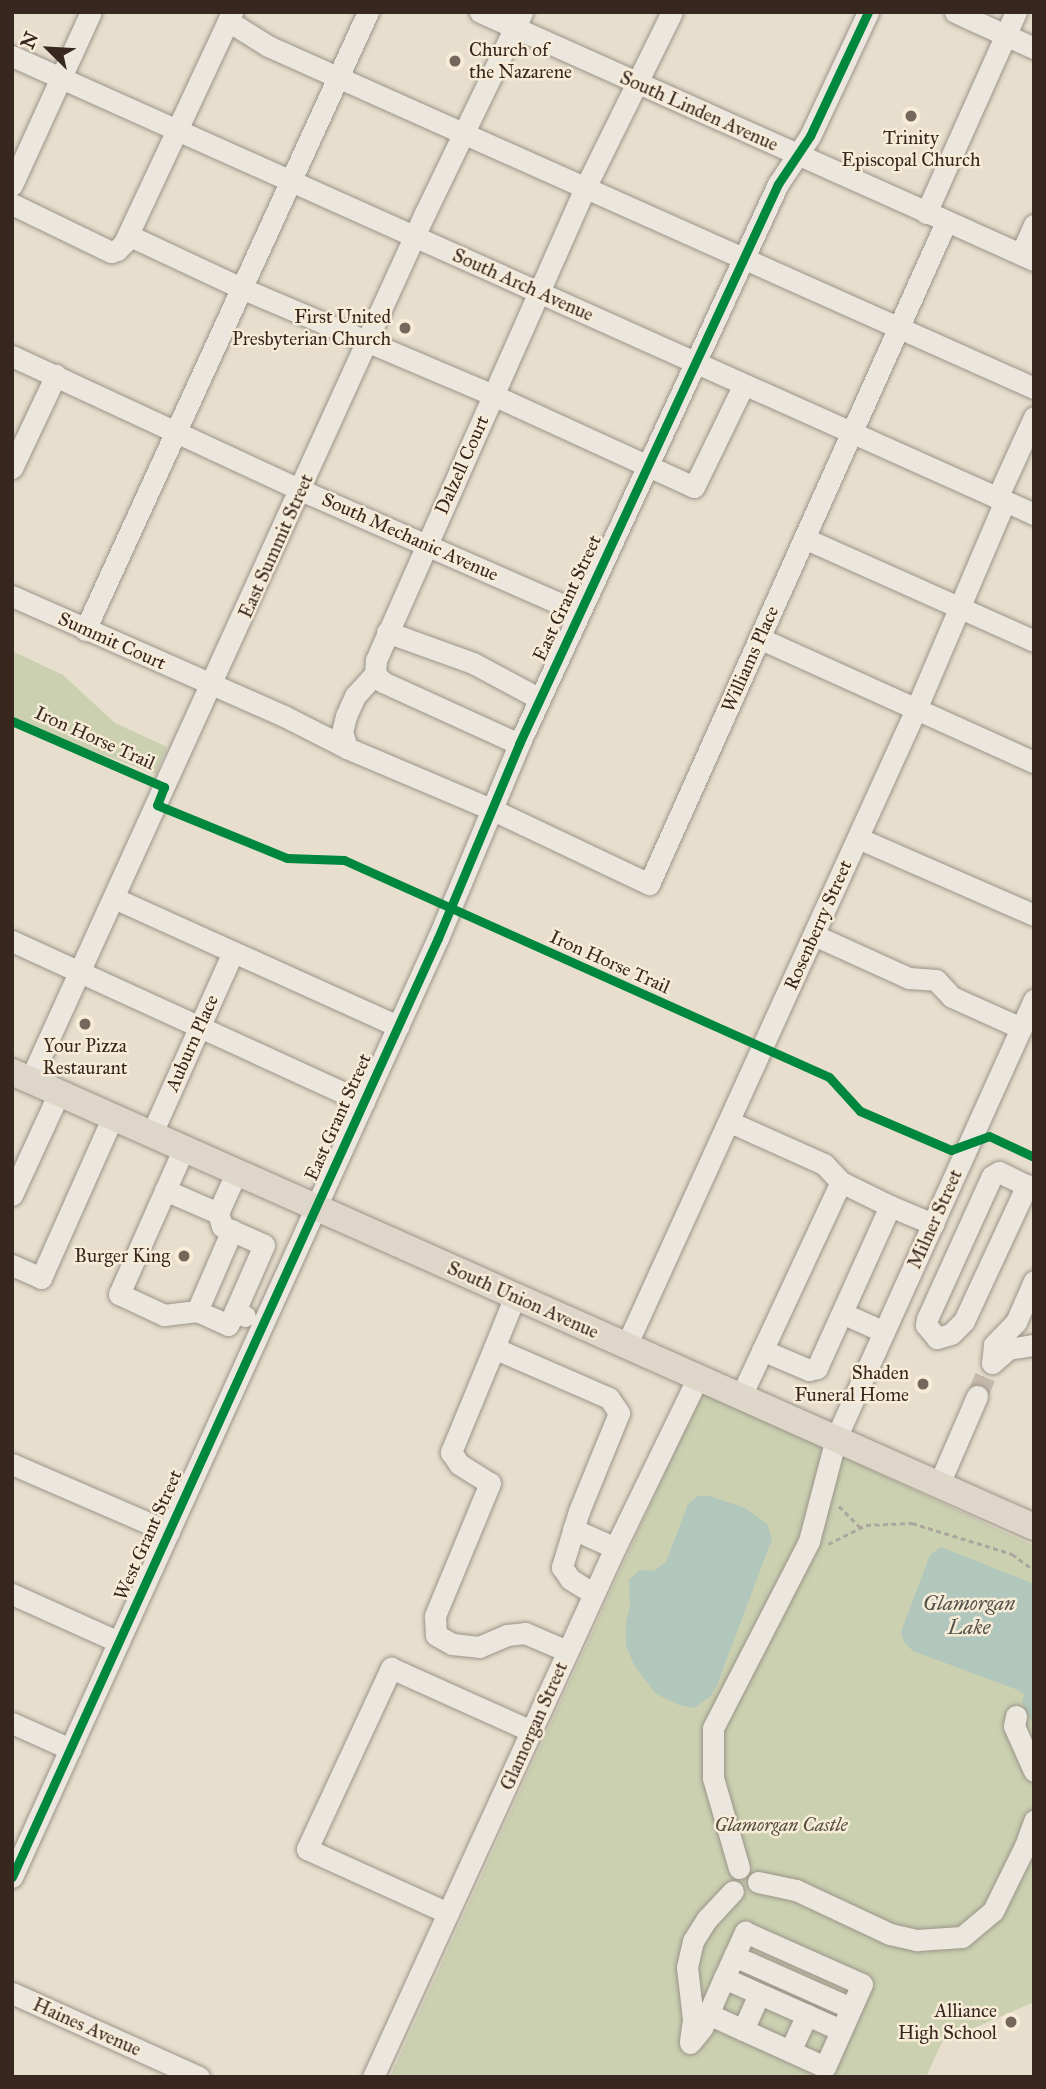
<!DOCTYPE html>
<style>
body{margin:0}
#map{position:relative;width:1046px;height:2089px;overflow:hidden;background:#e7decd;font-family:"IM FELL Great Primer",serif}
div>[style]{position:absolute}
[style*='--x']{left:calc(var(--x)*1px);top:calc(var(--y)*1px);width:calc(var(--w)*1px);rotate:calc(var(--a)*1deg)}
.green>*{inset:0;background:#cad0b0}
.water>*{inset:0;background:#b2c7bc}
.minor-tunnel>*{height:21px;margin-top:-10.5px;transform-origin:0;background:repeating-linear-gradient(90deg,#c4b9aa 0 21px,transparent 0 31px)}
.path>*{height:2.5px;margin-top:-1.25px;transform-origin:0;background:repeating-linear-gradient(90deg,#aca69e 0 5px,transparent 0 8.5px)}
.roads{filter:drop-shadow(0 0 2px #9b9489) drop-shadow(0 0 2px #9b9489)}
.minor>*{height:21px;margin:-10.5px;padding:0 10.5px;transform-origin:10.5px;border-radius:10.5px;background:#ece7de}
.major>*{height:26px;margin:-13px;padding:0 13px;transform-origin:13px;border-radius:13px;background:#ded6c9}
.cycleway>*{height:9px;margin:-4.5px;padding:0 4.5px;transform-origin:4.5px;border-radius:4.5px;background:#00873e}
.dots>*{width:19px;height:19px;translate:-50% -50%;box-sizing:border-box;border:4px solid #f7ecd7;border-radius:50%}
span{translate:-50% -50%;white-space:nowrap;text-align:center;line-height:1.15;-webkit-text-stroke:5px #f7ecd7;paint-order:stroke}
.poi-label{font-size:19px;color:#37271f}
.left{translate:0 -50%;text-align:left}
.right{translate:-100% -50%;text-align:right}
.street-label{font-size:19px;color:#37271f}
.park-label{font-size:19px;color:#564e3e;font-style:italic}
.water-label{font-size:21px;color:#55544c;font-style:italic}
.frame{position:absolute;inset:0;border:14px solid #37271f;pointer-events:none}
.north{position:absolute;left:14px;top:14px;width:70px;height:70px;-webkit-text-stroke:5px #f7ecd7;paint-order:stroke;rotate:294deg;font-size:19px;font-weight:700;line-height:28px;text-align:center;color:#37271f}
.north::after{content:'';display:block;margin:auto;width:24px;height:32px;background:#37271f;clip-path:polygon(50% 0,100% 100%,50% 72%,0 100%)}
</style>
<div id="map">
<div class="green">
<i style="clip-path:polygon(12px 651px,63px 675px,115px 723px,167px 747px,156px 774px,12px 722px)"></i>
<i style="clip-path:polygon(702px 1391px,1034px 1546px,1034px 2002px,942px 2042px,926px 2077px,390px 2077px)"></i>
</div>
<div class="water">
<i style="clip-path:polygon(698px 1496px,709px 1496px,745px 1508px,767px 1524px,772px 1539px,717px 1685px,711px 1696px,694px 1708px,679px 1705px,656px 1694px,634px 1665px,626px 1645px,626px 1623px,630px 1607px,629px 1580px,640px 1570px,653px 1571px,666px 1562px,688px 1504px)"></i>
<i style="clip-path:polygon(941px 1547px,1034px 1584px,1034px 1726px,1022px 1703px,1024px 1694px,1018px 1690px,913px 1651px,904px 1642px,901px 1632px,930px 1555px)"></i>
</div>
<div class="minor-tunnel">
<i style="--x:977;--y:1396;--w:25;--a:-67"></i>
</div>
<div class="path">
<i style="--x:839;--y:1506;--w:31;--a:45"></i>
<i style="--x:828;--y:1544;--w:42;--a:-26.6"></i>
<i style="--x:866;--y:1525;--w:46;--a:-2.5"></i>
<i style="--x:912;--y:1523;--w:105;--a:17.2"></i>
<i style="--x:1012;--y:1554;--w:27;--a:36"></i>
</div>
<div class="roads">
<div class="minor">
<i style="--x:480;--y:12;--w:607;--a:24.12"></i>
<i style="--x:955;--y:12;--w:87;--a:24.5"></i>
<i style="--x:228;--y:21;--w:47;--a:32"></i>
<i style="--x:268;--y:46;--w:839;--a:24.06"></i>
<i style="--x:12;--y:56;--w:1120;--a:24.14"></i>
<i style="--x:12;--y:185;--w:190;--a:-65.5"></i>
<i style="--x:12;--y:204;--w:110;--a:25.9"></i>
<i style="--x:111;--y:252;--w:6;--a:-18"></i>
<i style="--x:117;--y:250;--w:10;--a:-45"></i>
<i style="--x:124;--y:243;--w:255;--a:-64.9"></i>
<i style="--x:926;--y:213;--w:220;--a:-65.9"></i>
<i style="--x:128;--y:235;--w:125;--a:25.1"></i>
<i style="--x:241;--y:288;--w:274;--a:23"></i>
<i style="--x:493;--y:395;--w:221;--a:24.6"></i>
<i style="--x:694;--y:487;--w:112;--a:-64.1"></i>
<i style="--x:1021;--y:254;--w:32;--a:-66"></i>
<i style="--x:12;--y:356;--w:319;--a:24.9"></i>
<i style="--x:301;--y:490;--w:304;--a:23.7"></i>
<i style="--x:12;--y:468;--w:103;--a:-64.7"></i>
<i style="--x:997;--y:498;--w:89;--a:-65.4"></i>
<i style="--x:804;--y:538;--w:252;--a:24.1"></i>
<i style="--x:12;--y:596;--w:297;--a:23.8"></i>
<i style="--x:284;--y:716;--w:71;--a:26.9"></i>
<i style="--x:347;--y:748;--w:156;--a:23"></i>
<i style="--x:491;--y:809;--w:175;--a:25.4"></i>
<i style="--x:649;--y:884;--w:726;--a:-65.84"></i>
<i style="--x:85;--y:630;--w:680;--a:-65.4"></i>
<i style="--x:387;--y:632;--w:91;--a:19.8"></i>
<i style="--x:473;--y:663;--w:76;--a:28.2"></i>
<i style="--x:759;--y:638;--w:302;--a:24.3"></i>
<i style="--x:519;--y:744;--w:149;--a:-155.5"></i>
<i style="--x:383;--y:682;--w:11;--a:-135"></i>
<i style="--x:375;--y:674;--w:14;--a:-86"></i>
<i style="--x:376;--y:660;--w:516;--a:-66.12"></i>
<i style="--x:585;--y:188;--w:196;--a:-63.7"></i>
<i style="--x:347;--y:748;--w:17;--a:-107"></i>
<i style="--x:342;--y:732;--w:16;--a:-76"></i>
<i style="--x:346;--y:716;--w:22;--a:-66"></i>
<i style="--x:355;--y:696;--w:30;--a:-48"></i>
<i style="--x:858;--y:838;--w:192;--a:23.6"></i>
<i style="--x:114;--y:898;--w:312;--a:24.3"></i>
<i style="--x:814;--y:935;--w:104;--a:24.4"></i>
<i style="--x:909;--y:978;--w:27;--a:4"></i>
<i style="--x:936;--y:980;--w:23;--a:47"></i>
<i style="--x:952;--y:997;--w:76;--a:24.2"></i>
<i style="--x:12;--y:941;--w:387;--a:24.6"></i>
<i style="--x:30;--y:1080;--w:953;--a:-65.51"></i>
<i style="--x:425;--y:213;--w:223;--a:-64.2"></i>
<i style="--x:730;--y:1122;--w:103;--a:24.1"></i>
<i style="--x:824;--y:1164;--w:25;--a:47"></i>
<i style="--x:152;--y:1133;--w:198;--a:-65.9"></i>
<i style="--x:184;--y:1148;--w:160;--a:114"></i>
<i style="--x:119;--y:1294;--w:50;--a:25"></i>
<i style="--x:164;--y:1315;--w:33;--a:-7"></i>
<i style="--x:197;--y:1311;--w:34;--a:24"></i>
<i style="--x:228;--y:1325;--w:16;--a:-63"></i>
<i style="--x:237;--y:1171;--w:46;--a:114.3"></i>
<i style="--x:218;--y:1213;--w:14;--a:73"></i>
<i style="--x:222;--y:1226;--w:46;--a:24.3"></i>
<i style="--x:264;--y:1245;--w:72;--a:113.7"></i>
<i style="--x:235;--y:1311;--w:11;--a:27"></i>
<i style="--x:1027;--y:1185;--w:150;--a:114.9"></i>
<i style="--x:964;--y:1321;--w:18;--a:135"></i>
<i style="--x:951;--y:1334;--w:15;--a:164"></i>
<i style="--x:937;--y:1338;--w:17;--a:-130"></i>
<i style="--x:926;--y:1325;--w:6;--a:-81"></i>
<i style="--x:927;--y:1319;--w:157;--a:-65.6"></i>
<i style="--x:992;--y:1176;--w:8;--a:-30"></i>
<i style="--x:999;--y:1172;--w:39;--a:26"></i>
<i style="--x:165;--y:1190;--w:58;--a:23.5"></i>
<i style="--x:12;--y:1195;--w:112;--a:-65.3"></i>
<i style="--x:890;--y:1206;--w:47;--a:22.7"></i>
<i style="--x:12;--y:1265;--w:32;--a:24"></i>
<i style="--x:41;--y:1278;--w:177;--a:-66"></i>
<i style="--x:1034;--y:1281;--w:45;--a:113.7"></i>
<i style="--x:1016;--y:1322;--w:32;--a:134"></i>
<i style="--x:994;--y:1345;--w:18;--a:96"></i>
<i style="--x:992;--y:1363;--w:21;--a:-41"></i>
<i style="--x:1008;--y:1349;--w:26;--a:-9"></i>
<i style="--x:515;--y:1296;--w:56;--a:112"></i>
<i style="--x:494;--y:1348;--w:125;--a:23.5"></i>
<i style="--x:609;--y:1398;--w:18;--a:56"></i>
<i style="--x:619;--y:1413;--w:106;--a:112.2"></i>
<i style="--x:579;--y:1511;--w:59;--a:106.9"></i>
<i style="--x:562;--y:1567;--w:14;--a:56"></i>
<i style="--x:570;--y:1579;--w:28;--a:32"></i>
<i style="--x:197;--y:1311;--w:88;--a:-66.6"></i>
<i style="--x:842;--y:1313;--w:46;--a:24.3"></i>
<i style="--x:626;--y:1346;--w:702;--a:-65.52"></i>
<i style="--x:917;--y:707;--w:224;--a:-66.9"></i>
<i style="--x:494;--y:1348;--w:113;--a:112.5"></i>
<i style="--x:451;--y:1452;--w:14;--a:56"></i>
<i style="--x:459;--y:1464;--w:36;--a:32"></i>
<i style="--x:490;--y:1483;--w:144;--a:112.5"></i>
<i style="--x:435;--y:1616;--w:19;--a:87"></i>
<i style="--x:436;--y:1635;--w:18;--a:29"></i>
<i style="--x:452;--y:1644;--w:27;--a:6"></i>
<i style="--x:479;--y:1647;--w:30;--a:-23"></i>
<i style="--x:507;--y:1635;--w:18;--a:-6"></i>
<i style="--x:525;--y:1633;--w:46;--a:23.2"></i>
<i style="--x:741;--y:1396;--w:236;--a:-65"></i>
<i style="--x:841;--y:1182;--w:55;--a:26.1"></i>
<i style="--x:890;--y:1206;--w:178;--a:114.3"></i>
<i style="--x:817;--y:1368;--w:8;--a:166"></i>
<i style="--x:809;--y:1370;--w:51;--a:-156.9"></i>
<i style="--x:12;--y:1464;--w:171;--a:23.4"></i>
<i style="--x:939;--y:1484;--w:96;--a:-66.6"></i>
<i style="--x:573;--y:1529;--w:46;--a:24.3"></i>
<i style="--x:12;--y:1594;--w:117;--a:24.2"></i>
<i style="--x:1016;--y:1716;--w:10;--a:101"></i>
<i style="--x:1014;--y:1726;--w:49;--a:66"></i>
<i style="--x:12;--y:1723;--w:64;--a:24.1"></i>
<i style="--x:739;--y:1868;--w:94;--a:-106.1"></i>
<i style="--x:713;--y:1778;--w:50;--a:-90"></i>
<i style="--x:713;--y:1728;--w:210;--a:-62.8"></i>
<i style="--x:809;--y:1541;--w:106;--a:-75.3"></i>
<i style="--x:836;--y:1438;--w:481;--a:-65.7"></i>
<i style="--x:12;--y:1877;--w:1031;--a:-65.6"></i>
<i style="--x:438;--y:938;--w:210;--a:-67.3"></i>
<i style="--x:519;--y:744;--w:617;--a:-65.18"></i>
<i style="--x:778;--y:184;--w:58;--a:-56.3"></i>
<i style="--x:810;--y:136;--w:137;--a:-64.9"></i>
<i style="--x:758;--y:1882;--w:39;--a:12"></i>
<i style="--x:796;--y:1890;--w:104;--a:25.1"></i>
<i style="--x:890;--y:1934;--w:28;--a:13"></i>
<i style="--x:917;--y:1940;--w:45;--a:-3.8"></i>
<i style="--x:962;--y:1937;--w:40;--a:-40"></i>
<i style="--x:993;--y:1911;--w:72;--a:-63.8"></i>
<i style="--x:1025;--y:1846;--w:27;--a:-70"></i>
<i style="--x:448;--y:1913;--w:155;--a:-155.6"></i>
<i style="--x:307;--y:1849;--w:200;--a:-65.1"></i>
<i style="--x:391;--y:1668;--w:154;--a:24.2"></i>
<i style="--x:734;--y:1956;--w:128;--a:24"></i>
<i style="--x:724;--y:1978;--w:128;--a:24"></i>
<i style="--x:12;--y:1993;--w:205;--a:24.2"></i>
<i style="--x:743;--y:2030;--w:39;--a:-66"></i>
<i style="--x:690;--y:2041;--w:22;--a:-82"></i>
<i style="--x:693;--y:2019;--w:52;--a:-96.6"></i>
<i style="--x:687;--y:1967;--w:27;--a:-77"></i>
<i style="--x:693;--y:1941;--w:26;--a:-58"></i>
<i style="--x:707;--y:1919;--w:38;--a:-47"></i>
<i style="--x:690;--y:2043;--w:19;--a:-51"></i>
<i style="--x:702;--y:2028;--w:55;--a:-66.3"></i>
<i style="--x:724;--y:1978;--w:51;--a:-65.5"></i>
<i style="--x:745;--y:1932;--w:128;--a:24"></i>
<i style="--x:862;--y:1984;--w:91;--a:114"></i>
<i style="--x:825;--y:2067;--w:128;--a:-155.6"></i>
<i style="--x:790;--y:2051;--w:40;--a:-65"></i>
<i style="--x:373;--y:2077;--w:582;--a:-65.42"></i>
<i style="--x:615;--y:1548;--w:190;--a:-64.1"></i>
</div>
<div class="major">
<i style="--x:12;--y:1072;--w:1119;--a:24"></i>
</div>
</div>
<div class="cycleway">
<i style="--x:12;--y:721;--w:166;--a:23.5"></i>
<i style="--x:164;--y:787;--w:19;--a:111"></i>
<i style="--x:157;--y:805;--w:140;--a:22.2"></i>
<i style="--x:287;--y:858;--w:57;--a:2"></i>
<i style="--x:344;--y:860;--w:531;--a:24.1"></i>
<i style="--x:829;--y:1077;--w:46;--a:47.6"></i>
<i style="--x:860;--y:1111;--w:99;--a:23.2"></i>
<i style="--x:951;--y:1150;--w:40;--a:-20.2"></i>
<i style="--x:989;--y:1136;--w:50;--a:25"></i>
<i style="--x:12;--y:1877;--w:1031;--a:-65.6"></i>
<i style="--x:438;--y:938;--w:210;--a:-67.3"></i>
<i style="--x:519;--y:744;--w:617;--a:-65.18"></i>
<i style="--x:778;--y:184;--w:58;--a:-56.3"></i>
<i style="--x:810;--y:136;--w:137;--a:-64.9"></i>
</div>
<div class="dots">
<i style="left:455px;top:61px;background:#75675c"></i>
<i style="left:911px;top:116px;background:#75675c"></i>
<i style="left:405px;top:328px;background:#75675c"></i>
<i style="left:85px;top:1024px;background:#75675c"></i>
<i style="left:184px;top:1256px;background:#75675c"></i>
<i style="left:923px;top:1384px;background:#75675c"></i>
<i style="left:1011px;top:2022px;background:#75675c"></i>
</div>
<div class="poi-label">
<span class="left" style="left:469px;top:61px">Church of<br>the Nazarene</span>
<span style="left:911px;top:149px">Trinity<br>Episcopal Church</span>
<span class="right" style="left:391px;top:328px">First United<br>Presbyterian Church</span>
<span style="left:85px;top:1057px">Your Pizza<br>Restaurant</span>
<span class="right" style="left:170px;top:1256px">Burger King</span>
<span class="right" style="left:909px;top:1384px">Shaden<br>Funeral Home</span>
<span class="right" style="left:997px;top:2022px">Alliance<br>High School</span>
</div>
<div class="street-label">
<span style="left:699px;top:111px;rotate:24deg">South Linden Avenue</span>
<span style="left:523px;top:285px;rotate:24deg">South Arch Avenue</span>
<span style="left:462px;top:465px;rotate:-66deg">Dalzell Court</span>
<span style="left:410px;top:537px;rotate:24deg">South Mechanic Avenue</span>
<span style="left:276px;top:546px;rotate:-66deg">East Summit Street</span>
<span style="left:567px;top:598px;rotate:-65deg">East Grant Street</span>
<span style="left:112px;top:641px;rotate:24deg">Summit Court</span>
<span style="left:750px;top:659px;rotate:-66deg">Williams Place</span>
<span style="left:95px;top:738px;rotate:24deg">Iron Horse Trail</span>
<span style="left:818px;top:925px;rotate:-66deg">Rosenberry Street</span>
<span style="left:610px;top:962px;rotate:24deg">Iron Horse Trail</span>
<span style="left:192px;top:1043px;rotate:-66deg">Auburn Place</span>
<span style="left:338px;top:1117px;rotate:-66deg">East Grant Street</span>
<span style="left:935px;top:1219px;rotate:-66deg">Milner Street</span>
<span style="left:523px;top:1300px;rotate:24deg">South Union Avenue</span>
<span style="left:148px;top:1535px;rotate:-66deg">West Grant Street</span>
<span style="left:534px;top:1726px;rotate:-66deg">Glamorgan Street</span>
<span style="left:87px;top:2027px;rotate:24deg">Haines Avenue</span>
</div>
<div class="park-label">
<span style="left:781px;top:1825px">Glamorgan Castle</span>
</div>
<div class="water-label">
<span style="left:969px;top:1615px">Glamorgan<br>Lake</span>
</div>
<div class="frame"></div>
<div class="north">N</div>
</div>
